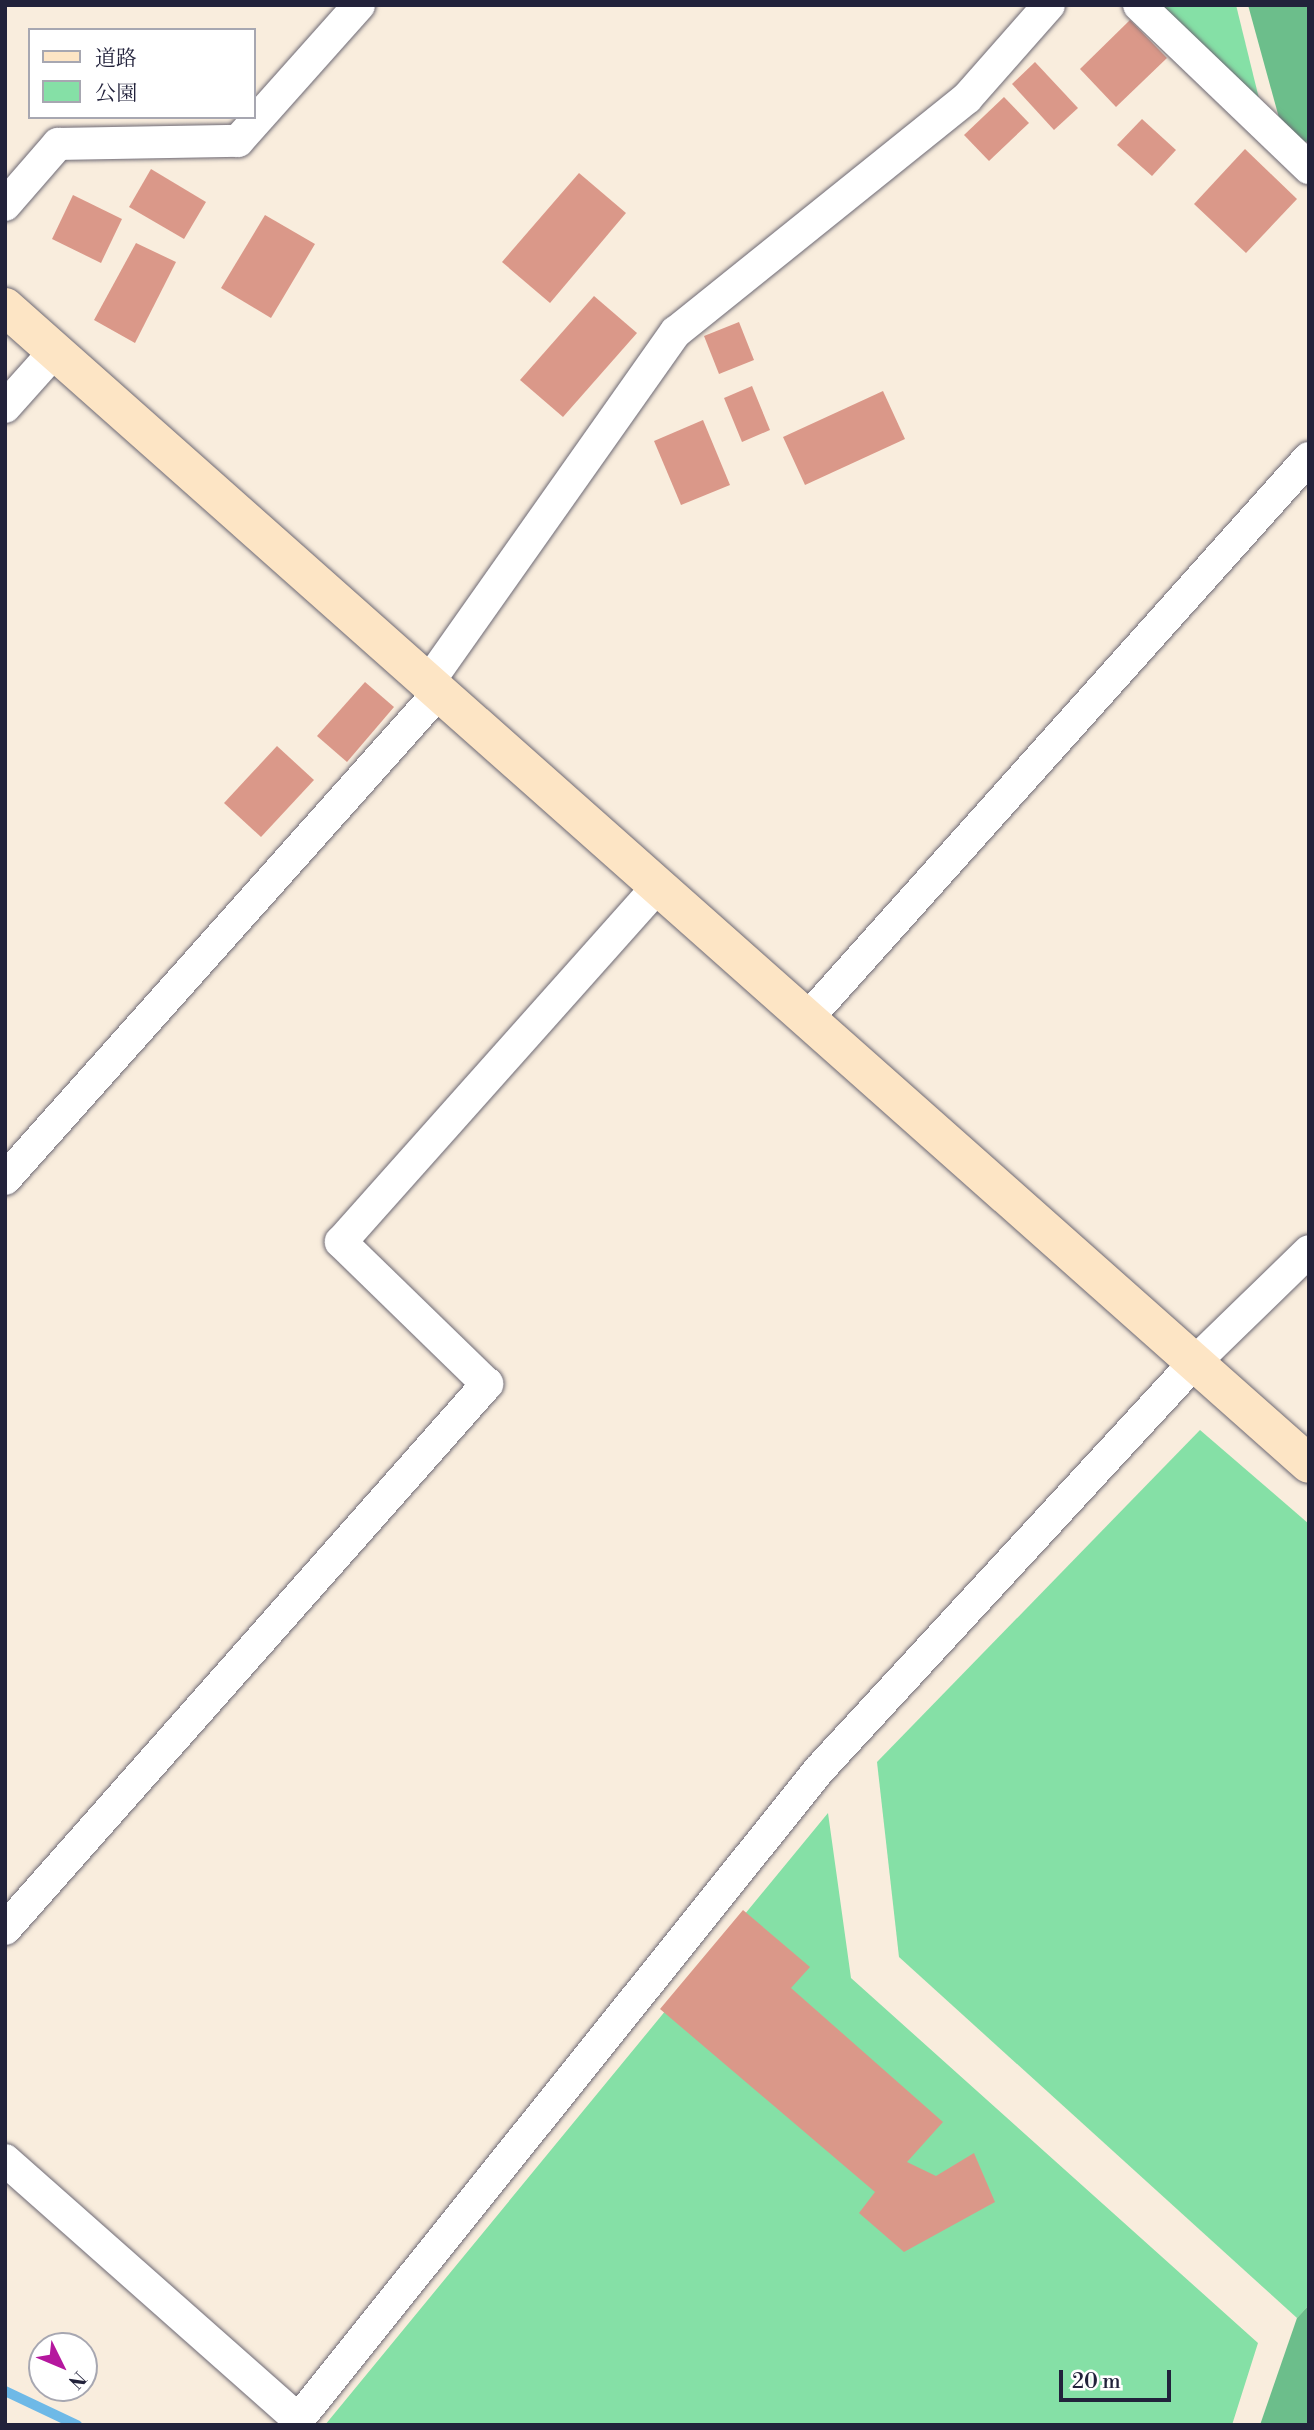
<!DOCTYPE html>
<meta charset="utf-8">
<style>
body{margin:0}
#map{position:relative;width:1314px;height:2430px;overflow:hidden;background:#f9eddd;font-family:"Libre Bodoni","Noto Serif JP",serif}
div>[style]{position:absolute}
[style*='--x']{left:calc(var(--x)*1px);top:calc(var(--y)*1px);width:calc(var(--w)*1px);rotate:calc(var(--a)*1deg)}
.green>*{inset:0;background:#85e0a6}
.forest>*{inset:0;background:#6cbe8b}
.stream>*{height:10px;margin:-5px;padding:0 5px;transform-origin:5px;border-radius:5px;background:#6eb9e7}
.building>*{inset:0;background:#da9889}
.roads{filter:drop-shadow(0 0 2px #6d6974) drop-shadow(0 0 2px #6d6974)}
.street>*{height:32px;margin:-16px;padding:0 16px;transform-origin:16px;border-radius:16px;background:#fff}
.secondary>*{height:38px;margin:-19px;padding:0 19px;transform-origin:19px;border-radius:19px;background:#fde5c5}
span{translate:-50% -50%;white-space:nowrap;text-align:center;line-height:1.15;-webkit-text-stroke:7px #fff;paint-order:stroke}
.frame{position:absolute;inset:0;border:7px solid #22223b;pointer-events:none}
.legend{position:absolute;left:28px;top:28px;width:228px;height:91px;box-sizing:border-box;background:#fff;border:2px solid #a7a7b1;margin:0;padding:9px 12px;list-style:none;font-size:21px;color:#22223b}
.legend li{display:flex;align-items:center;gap:14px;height:35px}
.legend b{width:35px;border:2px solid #a7a7b1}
.north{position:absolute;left:28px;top:2332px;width:70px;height:70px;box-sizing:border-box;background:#fff;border:2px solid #a7a7b1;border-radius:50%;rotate:133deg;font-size:19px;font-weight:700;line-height:28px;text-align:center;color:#22223b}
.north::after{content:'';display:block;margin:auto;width:24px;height:32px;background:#b5179e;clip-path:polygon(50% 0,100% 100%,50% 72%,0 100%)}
.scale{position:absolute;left:1059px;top:2370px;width:112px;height:32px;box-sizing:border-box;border:4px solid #22223b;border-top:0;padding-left:9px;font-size:21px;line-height:24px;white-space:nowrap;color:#22223b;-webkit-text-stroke:5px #fff;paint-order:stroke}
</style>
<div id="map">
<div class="green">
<i style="clip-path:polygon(1158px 5px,1236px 5px,1266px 127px)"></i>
<i style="clip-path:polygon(1200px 1430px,1309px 1524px,1309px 2305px,1297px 2318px,899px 1957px,877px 1762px)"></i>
<i style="clip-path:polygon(828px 1813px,851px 1978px,1258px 2343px,1232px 2425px,325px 2425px)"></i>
</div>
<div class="forest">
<i style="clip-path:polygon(1248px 5px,1309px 5px,1309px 141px,1287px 147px)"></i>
<i style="clip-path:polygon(1309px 2305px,1309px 2425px,1260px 2425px,1297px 2318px)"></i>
</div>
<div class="stream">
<i style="--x:5;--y:2391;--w:80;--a:25.3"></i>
</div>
<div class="building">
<i style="clip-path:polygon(1130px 20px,1167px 58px,1116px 107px,1080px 69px)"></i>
<i style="clip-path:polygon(1035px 62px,1078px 108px,1054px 130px,1012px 84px)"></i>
<i style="clip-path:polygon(1004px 97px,1029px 123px,989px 161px,964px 135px)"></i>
<i style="clip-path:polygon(1142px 119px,1176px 150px,1152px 176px,1117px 145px)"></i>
<i style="clip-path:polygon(1245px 149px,1297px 199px,1246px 253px,1194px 204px)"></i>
<i style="clip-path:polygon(151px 169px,206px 202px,184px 239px,129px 207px)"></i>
<i style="clip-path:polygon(579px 173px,626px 213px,550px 303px,502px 262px)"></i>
<i style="clip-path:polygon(73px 195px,122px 219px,101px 263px,52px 239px)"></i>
<i style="clip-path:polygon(265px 215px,315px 244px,271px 318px,221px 288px)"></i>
<i style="clip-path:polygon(136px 243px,176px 262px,135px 343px,94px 320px)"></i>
<i style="clip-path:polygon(594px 296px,637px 333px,563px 417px,520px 380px)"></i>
<i style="clip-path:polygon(739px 322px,754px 360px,719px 374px,704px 336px)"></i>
<i style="clip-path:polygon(752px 386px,770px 430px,742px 442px,724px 398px)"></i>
<i style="clip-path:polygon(883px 391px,905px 439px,805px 485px,783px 437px)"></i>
<i style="clip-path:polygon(703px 420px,730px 485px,681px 505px,654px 441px)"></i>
<i style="clip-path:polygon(365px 682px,394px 707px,347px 762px,317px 736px)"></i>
<i style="clip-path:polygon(277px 746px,314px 780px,261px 837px,224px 803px)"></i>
<i style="clip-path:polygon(743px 1910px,810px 1967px,791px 1988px,943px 2122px,907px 2162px,936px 2176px,974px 2153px,995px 2202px,904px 2252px,859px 2213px,875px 2192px,660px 2009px)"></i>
</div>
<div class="roads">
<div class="street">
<i style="--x:1139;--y:5;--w:236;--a:43.8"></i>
<i style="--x:5;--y:205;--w:81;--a:-49"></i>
<i style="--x:58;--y:144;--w:180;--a:-1"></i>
<i style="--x:238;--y:141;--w:182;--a:-48.3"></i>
<i style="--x:5;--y:407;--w:75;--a:-48.2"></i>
<i style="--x:428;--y:683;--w:430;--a:-54.8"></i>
<i style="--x:676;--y:332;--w:373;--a:-38.8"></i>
<i style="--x:967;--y:98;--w:124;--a:-48.6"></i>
<i style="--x:807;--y:1019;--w:753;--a:-48.18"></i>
<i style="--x:5;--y:1179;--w:652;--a:-48.29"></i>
<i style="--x:5;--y:1929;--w:728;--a:-48.51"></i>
<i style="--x:487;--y:1384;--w:204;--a:-135.8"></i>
<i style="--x:341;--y:1242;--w:477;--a:-48.3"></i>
<i style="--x:5;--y:2160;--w:391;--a:41.5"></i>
<i style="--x:294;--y:2425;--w:839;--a:-51.29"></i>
<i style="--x:819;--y:1770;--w:555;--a:-47.34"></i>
<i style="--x:1195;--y:1362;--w:159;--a:-44.2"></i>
</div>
<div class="secondary">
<i style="--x:5;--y:307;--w:1743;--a:41.58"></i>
</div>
</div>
<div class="frame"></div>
<ul class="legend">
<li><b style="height:9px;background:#fde5c5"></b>道路</li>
<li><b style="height:19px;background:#85e0a6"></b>公園</li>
</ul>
<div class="north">N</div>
<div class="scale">20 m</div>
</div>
